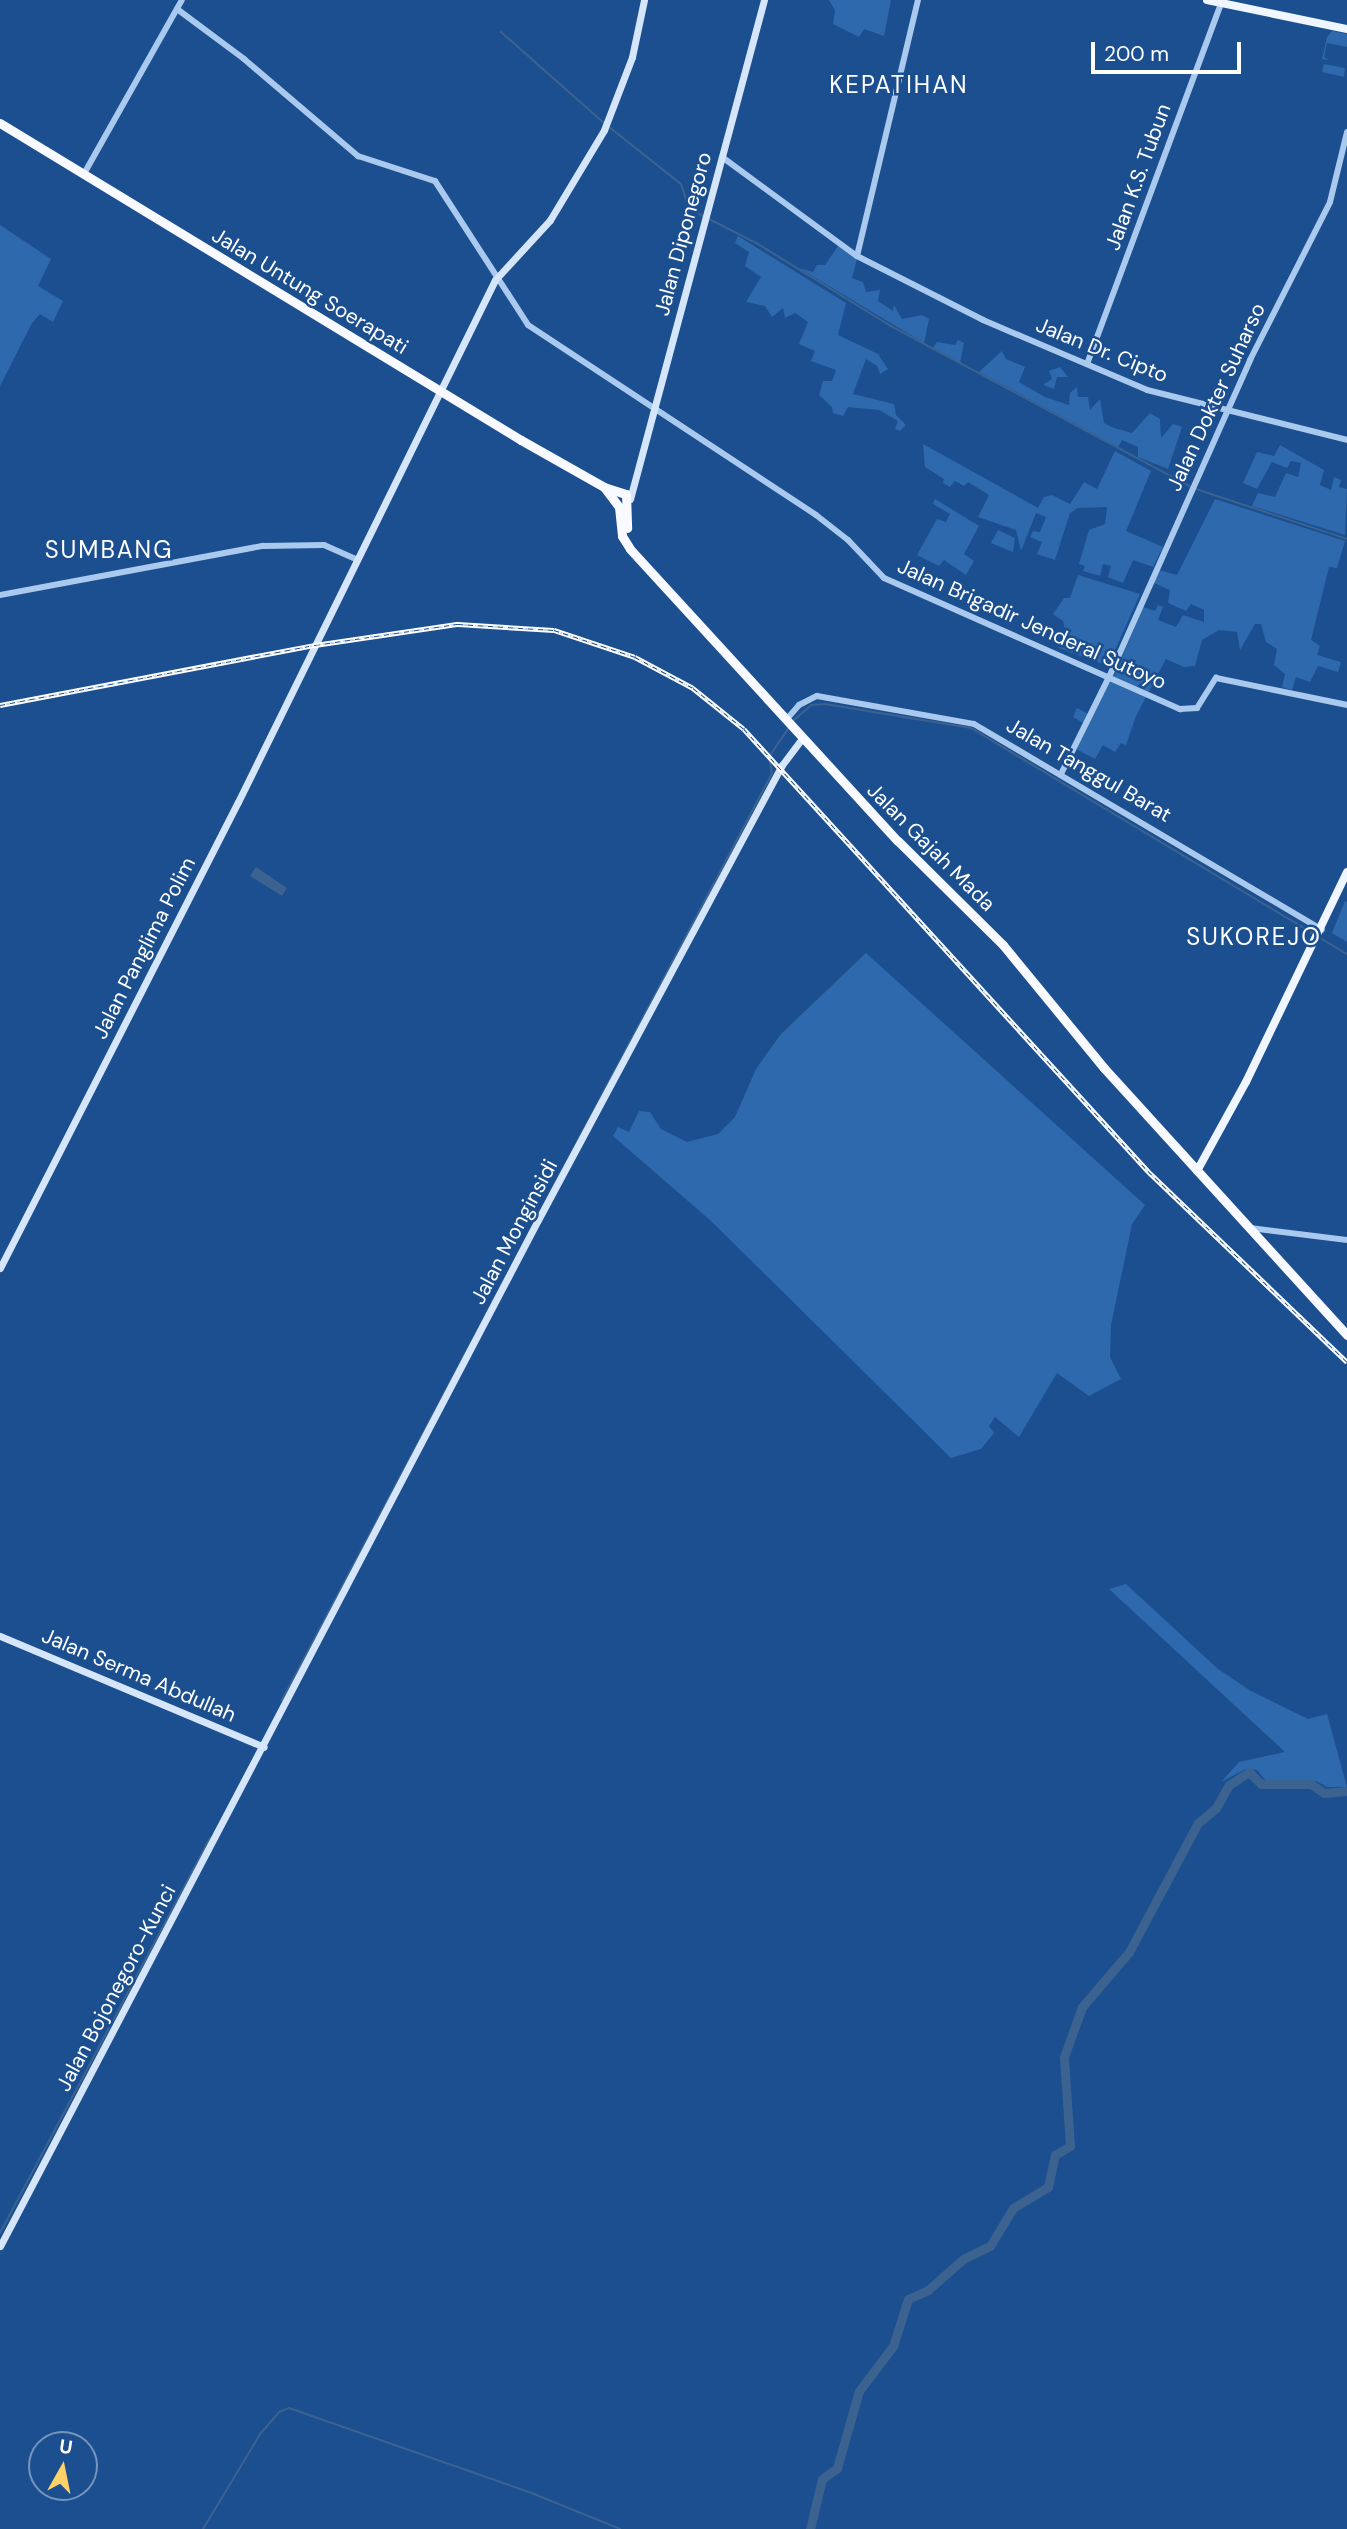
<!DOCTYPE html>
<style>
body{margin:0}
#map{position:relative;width:1347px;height:2529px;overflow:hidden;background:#1b4f8f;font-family:"DM Sans",sans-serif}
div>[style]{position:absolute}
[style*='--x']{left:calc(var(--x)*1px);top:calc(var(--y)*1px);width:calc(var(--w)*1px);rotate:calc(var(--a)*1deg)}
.green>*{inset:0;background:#2e69ad}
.water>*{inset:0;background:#3c6290}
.stream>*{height:2px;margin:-1px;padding:0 1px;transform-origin:1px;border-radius:1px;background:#3c6290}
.river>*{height:9px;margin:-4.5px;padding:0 4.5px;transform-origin:4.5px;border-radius:4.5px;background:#3c6290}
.tertiary>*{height:6px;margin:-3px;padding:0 3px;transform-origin:3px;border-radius:3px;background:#a9c9ee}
.secondary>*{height:7px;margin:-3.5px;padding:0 3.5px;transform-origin:3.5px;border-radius:3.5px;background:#d6e6fa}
.primary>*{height:8px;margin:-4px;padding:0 4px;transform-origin:4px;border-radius:4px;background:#f0f6ff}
.trunk>*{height:9px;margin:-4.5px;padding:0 4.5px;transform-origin:4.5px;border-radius:4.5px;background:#f8faff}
.rail>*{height:4.5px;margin-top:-2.25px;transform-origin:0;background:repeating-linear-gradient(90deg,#1b4f8f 0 5px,#fff 0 10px);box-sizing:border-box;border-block:2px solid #fff}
span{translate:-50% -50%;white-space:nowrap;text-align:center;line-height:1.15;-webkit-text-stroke:5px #1b4f8f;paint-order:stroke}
.street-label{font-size:21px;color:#fff}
.quarter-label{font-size:24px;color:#fff;letter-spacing:2px}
.north{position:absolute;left:28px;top:2431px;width:70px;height:70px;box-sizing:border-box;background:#1b4f8f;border:2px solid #7695bc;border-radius:50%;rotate:9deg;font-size:19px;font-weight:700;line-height:28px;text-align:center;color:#fff}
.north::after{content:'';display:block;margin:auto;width:24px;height:32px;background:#ffd166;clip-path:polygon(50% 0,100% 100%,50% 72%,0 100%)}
.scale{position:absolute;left:1091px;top:42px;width:150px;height:32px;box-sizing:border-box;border:4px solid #fff;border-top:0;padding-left:9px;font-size:21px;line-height:24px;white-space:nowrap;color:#fff;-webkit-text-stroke:5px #1b4f8f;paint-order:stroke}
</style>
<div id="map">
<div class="green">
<i style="clip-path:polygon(891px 0,884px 36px,864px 29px,859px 37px,833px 24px,835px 10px,829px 0)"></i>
<i style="clip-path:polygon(1332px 31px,1347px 34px,1347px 47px,1327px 43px,1324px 57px,1329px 60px,1322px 59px,1327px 37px)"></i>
<i style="clip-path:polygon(1324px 64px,1345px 68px,1344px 77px,1322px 72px)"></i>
<i style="clip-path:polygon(0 225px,51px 259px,38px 286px,63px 301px,53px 322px,40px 314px,32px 323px,0 386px)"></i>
<i style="clip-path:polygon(738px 236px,846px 303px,838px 335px,878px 354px,888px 369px,880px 374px,877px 366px,866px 359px,853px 394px,894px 404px,896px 415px,906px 425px,900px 431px,895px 429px,898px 421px,879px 410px,848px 407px,843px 416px,833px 413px,832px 407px,819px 395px,823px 381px,832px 381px,836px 370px,811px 361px,815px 351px,799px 344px,808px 322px,795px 313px,785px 318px,783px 308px,772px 317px,765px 306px,746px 302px,761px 277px,745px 266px,749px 252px,735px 243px)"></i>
<i style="clip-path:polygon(838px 246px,857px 259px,852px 278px,863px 282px,866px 292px,880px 290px,878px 301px,893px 311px,894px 305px,902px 319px,922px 315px,929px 319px,924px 343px,799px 268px,813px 272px,817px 265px,825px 265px)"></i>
<i style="clip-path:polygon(958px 340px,964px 343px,960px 363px,933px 348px,937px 342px,955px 345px)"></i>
<i style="clip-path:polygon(1002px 351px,1006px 359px,1025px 367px,1019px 382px,1045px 397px,1069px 405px,1070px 393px,1077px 387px,1078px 397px,1088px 397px,1090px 410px,1100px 399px,1104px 423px,1114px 428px,1132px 433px,1150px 413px,1160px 419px,1161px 438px,1173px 424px,1182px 427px,1168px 469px,1138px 457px,1138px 447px,1122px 440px,1118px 447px,979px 372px)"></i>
<i style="clip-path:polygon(1060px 367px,1068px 377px,1057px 377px,1054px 389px,1043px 385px,1052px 379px,1049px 371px)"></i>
<i style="clip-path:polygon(923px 444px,1038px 508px,1044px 497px,1052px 495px,1070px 504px,1084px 482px,1097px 489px,1115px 451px,1151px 471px,1126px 531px,1163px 547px,1153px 567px,1133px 560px,1123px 583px,1108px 577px,1111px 566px,1103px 564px,1100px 576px,1083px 571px,1085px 566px,1079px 564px,1089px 530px,1105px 524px,1107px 507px,1078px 508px,1070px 513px,1055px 560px,1037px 554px,1042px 542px,1030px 537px,1033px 531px,1040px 532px,1046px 517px,1036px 513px,1021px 551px,1016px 530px,978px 517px,989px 495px,968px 482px,964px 486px,955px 481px,950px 487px,943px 483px,944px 479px,925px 467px)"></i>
<i style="clip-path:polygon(1280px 445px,1324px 470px,1320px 485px,1331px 490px,1334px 477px,1341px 480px,1339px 487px,1347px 489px,1345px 535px,1252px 506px,1258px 493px,1275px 497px,1286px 473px,1298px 477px,1301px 463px,1291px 461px,1287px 468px,1272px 462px,1257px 489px,1243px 483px,1257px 452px,1274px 456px)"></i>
<i style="clip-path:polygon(935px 499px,979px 526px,964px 554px,974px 561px,966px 575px,944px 560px,939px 566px,917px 555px,937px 519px,946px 522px,950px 514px,933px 504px)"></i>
<i style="clip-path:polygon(1215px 499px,1345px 541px,1337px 568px,1329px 567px,1311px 640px,1320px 646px,1317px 655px,1341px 662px,1338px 672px,1318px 666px,1310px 682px,1296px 677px,1292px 690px,1282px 687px,1285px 674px,1274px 665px,1277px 649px,1266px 642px,1261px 624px,1255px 624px,1240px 650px,1237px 632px,1219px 630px,1202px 640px,1195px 666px,1184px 667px,1166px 659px,1136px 716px,1126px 745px,1121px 743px,1115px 752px,1103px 745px,1095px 759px,1076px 749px,1085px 724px,1073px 717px,1077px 708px,1090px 715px,1115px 674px,1143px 607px,1155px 611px,1158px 605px,1163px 607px,1158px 620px,1176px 627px,1183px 615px,1204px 622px,1204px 610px,1191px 604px,1186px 611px,1168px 603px,1170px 590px,1154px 583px,1159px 570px,1177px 575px)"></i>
<i style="clip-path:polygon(998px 530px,1015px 538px,1013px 552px,991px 543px)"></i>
<i style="clip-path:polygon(1078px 575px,1140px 594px,1108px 666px,1059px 648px,1066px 634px,1063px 621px,1053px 614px,1064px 598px,1070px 598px)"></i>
<i style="clip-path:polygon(1345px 901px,1347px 902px,1347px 942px,1332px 933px)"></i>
<i style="clip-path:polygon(866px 953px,1145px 1205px,1132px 1224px,1111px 1325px,1110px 1357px,1121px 1379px,1089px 1396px,1057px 1373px,1019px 1437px,995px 1417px,989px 1426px,994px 1433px,981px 1449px,951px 1458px,711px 1221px,613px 1136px,618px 1127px,629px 1132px,639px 1111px,650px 1112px,661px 1129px,687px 1142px,718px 1134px,735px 1117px,756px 1069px,781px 1034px)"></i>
<i style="clip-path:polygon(1126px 1584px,1218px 1669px,1251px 1691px,1308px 1719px,1327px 1714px,1347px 1787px,1327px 1787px,1316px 1781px,1266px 1781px,1257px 1770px,1246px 1769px,1221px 1782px,1239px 1762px,1285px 1752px,1109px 1589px)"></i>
</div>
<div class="water">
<i style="clip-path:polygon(256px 867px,287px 888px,282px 896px,250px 876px)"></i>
</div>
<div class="stream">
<i style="--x:501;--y:32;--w:139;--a:41.5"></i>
<i style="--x:609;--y:127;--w:92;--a:38.4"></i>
<i style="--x:681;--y:184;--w:22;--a:72"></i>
<i style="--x:688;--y:205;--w:18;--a:38"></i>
<i style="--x:707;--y:218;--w:57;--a:27"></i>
<i style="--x:758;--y:244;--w:154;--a:31.7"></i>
<i style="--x:889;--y:325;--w:343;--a:28.2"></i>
<i style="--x:1196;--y:489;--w:159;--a:18.3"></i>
<i style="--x:794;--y:720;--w:23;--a:-41"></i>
<i style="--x:811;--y:705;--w:14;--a:-4"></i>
<i style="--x:825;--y:704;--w:148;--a:9.3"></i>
<i style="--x:971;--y:728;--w:401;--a:31"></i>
<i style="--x:1320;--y:938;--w:31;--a:31"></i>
<i style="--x:282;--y:1700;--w:1037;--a:-62.13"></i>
<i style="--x:767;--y:783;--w:11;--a:-63"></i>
<i style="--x:772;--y:773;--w:16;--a:-101"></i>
<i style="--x:769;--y:757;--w:36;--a:-56"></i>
<i style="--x:0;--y:2233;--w:447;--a:-62"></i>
<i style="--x:203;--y:2529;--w:112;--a:-58.9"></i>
<i style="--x:261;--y:2433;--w:28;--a:-49"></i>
<i style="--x:279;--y:2412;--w:11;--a:-22"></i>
<i style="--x:289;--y:2408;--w:260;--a:19.3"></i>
<i style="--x:534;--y:2494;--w:93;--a:22.1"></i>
</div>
<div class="river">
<i style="--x:810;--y:2529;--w:51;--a:-76.5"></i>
<i style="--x:822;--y:2479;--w:19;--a:-36"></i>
<i style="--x:837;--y:2468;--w:80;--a:-74.1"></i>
<i style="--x:859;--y:2391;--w:56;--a:-52.9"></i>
<i style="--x:893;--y:2346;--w:49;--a:-72.3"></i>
<i style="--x:908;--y:2299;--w:22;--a:-24"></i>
<i style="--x:928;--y:2290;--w:47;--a:-41.5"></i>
<i style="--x:963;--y:2259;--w:30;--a:-26"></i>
<i style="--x:990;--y:2246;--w:44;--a:-58.8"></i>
<i style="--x:1013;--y:2208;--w:41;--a:-31"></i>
<i style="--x:1048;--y:2187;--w:33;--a:-78"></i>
<i style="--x:1055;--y:2155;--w:17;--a:-31"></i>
<i style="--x:1070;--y:2146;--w:89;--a:-93.9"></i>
<i style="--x:1064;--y:2057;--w:53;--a:-70.2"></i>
<i style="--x:1082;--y:2007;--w:72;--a:-49.5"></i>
<i style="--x:1129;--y:1952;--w:146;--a:-61.9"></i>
<i style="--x:1198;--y:1823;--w:23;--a:-40"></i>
<i style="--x:1216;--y:1808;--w:26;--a:-61"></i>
<i style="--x:1229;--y:1785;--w:24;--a:-33"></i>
<i style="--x:1249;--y:1772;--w:17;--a:45"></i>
<i style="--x:1261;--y:1784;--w:50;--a:0"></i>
<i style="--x:1311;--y:1784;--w:16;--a:35"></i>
<i style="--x:1324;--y:1793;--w:23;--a:-5"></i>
</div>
<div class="tertiary">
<i style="--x:177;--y:9;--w:84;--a:36.7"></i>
<i style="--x:244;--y:59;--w:150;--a:40.4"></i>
<i style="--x:358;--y:156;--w:81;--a:18"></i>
<i style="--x:435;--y:181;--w:171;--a:57.1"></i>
<i style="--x:528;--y:325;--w:345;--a:33.4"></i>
<i style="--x:816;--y:515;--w:41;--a:38"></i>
<i style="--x:848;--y:540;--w:52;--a:46.5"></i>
<i style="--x:884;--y:578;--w:324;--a:23.9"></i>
<i style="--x:1180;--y:709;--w:17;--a:-3"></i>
<i style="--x:1197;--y:708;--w:36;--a:-58"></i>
<i style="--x:1216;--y:678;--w:134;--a:11.6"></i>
<i style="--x:722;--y:157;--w:167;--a:36.3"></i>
<i style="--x:857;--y:256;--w:141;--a:26.9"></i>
<i style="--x:983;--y:320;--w:178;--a:23.1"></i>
<i style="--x:1147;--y:390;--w:206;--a:14"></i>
<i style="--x:85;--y:172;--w:197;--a:-60.6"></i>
<i style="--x:857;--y:256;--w:263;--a:-76.6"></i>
<i style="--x:1087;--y:364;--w:385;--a:-69.6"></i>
<i style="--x:0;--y:595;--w:268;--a:-10.6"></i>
<i style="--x:263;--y:546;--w:61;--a:-0.9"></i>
<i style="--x:324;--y:545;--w:34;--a:24"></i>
<i style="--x:786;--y:720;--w:20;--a:-49"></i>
<i style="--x:799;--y:705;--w:20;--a:-27"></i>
<i style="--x:817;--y:696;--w:159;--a:10.1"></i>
<i style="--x:974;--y:724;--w:404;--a:30.6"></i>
<i style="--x:1061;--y:774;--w:110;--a:-63.7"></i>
<i style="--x:1110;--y:675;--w:345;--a:-66"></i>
<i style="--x:1250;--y:360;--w:177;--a:-63.1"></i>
<i style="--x:1330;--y:202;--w:72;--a:-76.3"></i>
<i style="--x:1250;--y:1228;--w:98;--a:7.1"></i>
</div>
<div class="secondary">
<i style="--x:630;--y:499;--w:517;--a:-74.97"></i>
<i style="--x:0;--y:1268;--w:523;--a:-62.95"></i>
<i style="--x:238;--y:802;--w:582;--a:-63.79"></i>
<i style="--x:495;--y:280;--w:81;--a:-47.5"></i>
<i style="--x:550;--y:220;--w:105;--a:-59"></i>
<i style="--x:604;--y:130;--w:78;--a:-69"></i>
<i style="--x:632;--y:57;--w:58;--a:-78.1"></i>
<i style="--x:0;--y:1636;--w:286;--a:22.8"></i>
<i style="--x:0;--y:2246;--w:1158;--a:-62.33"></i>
<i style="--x:538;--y:1220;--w:516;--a:-61.8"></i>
<i style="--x:782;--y:765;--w:34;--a:-53"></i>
</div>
<div class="primary">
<i style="--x:1207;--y:0;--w:143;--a:11.7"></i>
<i style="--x:1197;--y:1171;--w:102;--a:-61.2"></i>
<i style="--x:1246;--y:1082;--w:233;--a:-64.3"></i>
</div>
<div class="trunk">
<i style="--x:0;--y:123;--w:610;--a:31.32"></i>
<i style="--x:521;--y:440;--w:95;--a:29.5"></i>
<i style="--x:604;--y:487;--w:23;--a:18"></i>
<i style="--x:626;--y:494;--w:34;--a:88"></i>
<i style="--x:604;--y:487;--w:25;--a:53"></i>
<i style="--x:619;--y:507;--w:29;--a:84"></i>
<i style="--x:622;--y:536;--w:15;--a:58"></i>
<i style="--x:630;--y:549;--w:396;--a:47.5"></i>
<i style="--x:898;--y:841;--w:148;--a:44.7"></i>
<i style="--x:1003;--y:945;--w:159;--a:50.6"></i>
<i style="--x:1104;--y:1068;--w:361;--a:47.7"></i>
</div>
<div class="rail">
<i style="--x:0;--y:705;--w:321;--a:-10.8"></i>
<i style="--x:315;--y:645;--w:145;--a:-8.4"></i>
<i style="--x:458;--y:624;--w:96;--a:3.6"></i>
<i style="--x:554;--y:630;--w:85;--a:18.4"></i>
<i style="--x:635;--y:657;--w:66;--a:28.1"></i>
<i style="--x:693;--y:688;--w:65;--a:38.8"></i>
<i style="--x:744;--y:729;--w:599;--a:47.57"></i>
<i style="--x:1148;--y:1171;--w:276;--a:43.8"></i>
</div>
<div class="street-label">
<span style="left:1138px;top:177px;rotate:-70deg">Jalan K.S. Tubun</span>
<span style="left:683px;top:234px;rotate:-75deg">Jalan Diponegoro</span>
<span style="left:310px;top:291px;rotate:31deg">Jalan Untung Soerapati</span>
<span style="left:1102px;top:350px;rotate:22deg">Jalan Dr. Cipto</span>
<span style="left:1216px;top:397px;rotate:-65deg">Jalan Dokter Suharso</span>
<span style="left:1032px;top:624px;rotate:24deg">Jalan Brigadir Jenderal Sutoyo</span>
<span style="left:1089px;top:770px;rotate:30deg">Jalan Tanggul Barat</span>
<span style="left:931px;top:847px;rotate:45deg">Jalan Gajah Mada</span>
<span style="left:144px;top:948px;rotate:-63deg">Jalan Panglima Polim</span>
<span style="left:514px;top:1232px;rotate:-62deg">Jalan Monginsidi</span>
<span style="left:139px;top:1675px;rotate:23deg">Jalan Serma Abdullah</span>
<span style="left:116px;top:1988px;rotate:-62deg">Jalan Bojonegoro-Kunci</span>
</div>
<div class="quarter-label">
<span style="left:899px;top:85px">KEPATIHAN</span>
<span style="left:109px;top:550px">SUMBANG</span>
<span style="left:1254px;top:937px">SUKOREJO</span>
</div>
<div class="north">U</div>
<div class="scale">200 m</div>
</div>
